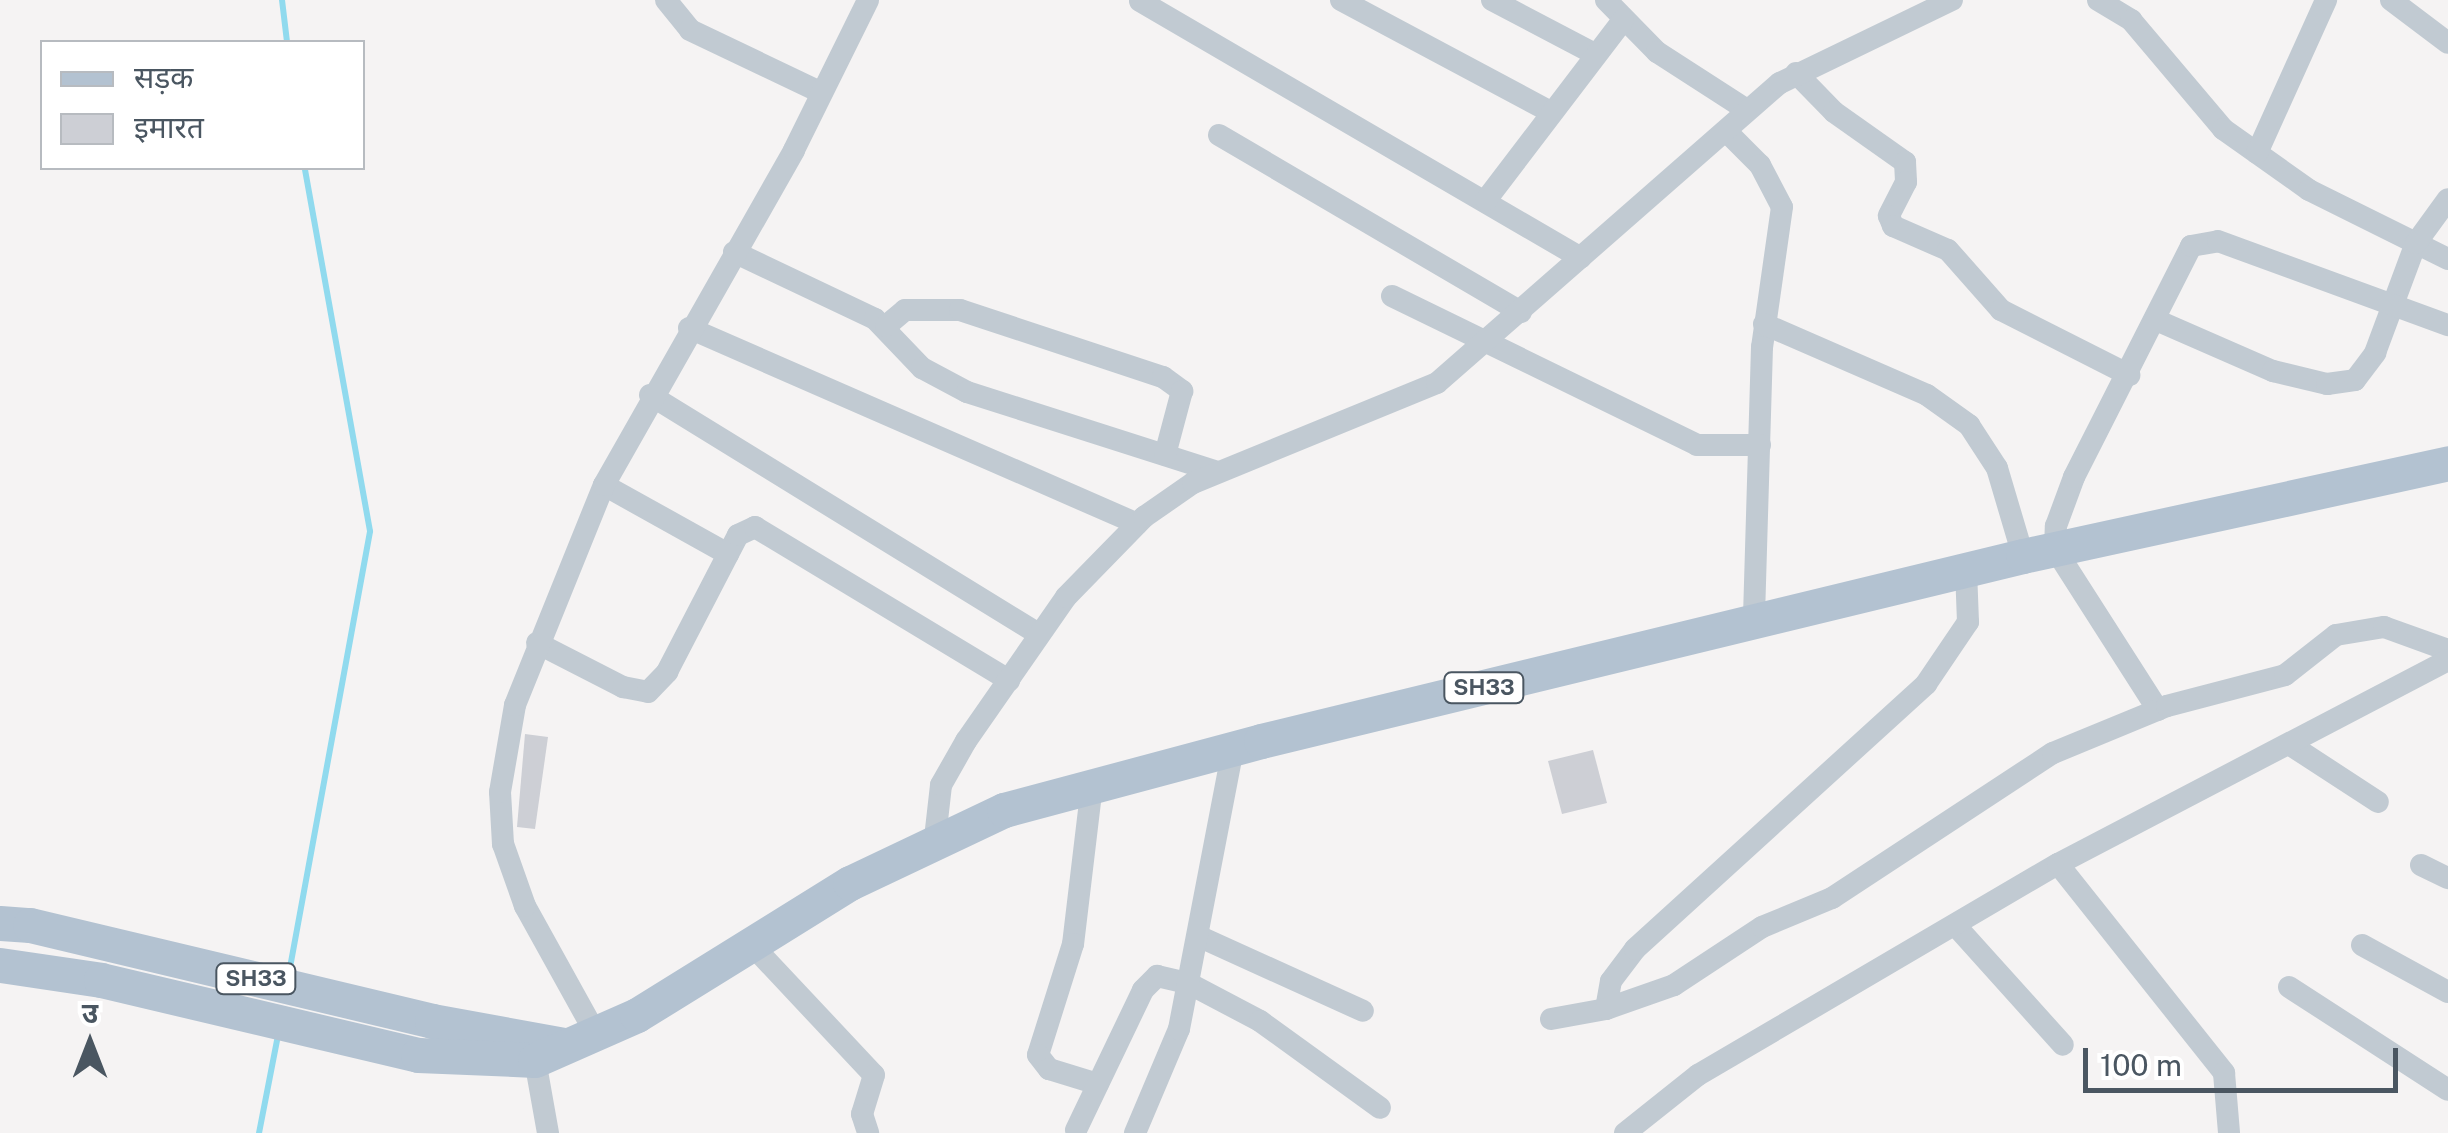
<!DOCTYPE html>
<meta charset="utf-8">
<style>
body{margin:0}
#map{position:relative;width:2448px;height:1133px;overflow:hidden;background:#f5f3f3;font-family:"Public Sans","Noto Sans Devanagari",sans-serif}
div>[style]{position:absolute}
[style*='--x']{left:calc(var(--x)*1px);top:calc(var(--y)*1px);width:calc(var(--w)*1px);rotate:calc(var(--a)*1deg)}
.stream>*{height:6px;margin:-3px;padding:0 3px;transform-origin:3px;border-radius:3px;background:#90daee}
.building>*{inset:0;background:#cdcfd5}
.street>*{height:22px;margin:-11px;padding:0 11px;transform-origin:11px;border-radius:11px;background:#c1cad2}
.primary>*{height:35px;margin:-17.5px;padding:0 17.5px;transform-origin:17.5px;border-radius:17.5px;background:#b3c2d1}
span{translate:-50% -50%;white-space:nowrap;text-align:center;line-height:1.15;-webkit-text-stroke:10px #fff;paint-order:stroke}
.shield-label span{padding:2px 8px;background:#fff;border:2px solid;border-radius:8px;-webkit-text-stroke-width:0}
.shield-label{font-size:22px;color:#4a5661;font-weight:700}
.legend{position:absolute;left:40px;top:40px;width:325px;height:130px;box-sizing:border-box;background:#fff;border:2px solid #b7bbc0;margin:0;padding:12px 18px;list-style:none;font-size:30px;color:#4a5661}
.legend li{display:flex;align-items:center;gap:20px;height:50px}
.legend b{width:50px;border:2px solid #b7bbc0}
.north{position:absolute;left:40px;top:993px;width:100px;height:100px;-webkit-text-stroke:8px #fff;paint-order:stroke;rotate:0deg;font-size:28px;font-weight:700;line-height:40px;text-align:center;color:#4a5661}
.north::after{content:'';display:block;margin:auto;width:35px;height:45px;background:#4a5661;clip-path:polygon(50% 0,100% 100%,50% 72%,0 100%)}
.scale{position:absolute;left:2083px;top:1048px;width:315px;height:45px;box-sizing:border-box;border:5px solid #4a5661;border-top:0;padding-left:12px;font-size:30px;line-height:35px;white-space:nowrap;color:#4a5661;-webkit-text-stroke:8px #fff;paint-order:stroke}
</style>
<div id="map">
<div class="stream">
<i style="--x:282;--y:0;--w:42;--a:83.2"></i>
<i style="--x:289;--y:973;--w:449;--a:-79.6"></i>
<i style="--x:370;--y:531;--w:369;--a:-100.2"></i>
<i style="--x:259;--y:1133;--w:100;--a:-79"></i>
</div>
<div class="building">
<i style="clip-path:polygon(525px 734px,548px 737px,535px 829px,517px 827px)"></i>
<i style="clip-path:polygon(1593px 750px,1607px 803px,1562px 814px,1548px 761px)"></i>
</div>
<div class="street">
<i style="--x:666;--y:0;--w:38;--a:51"></i>
<i style="--x:690;--y:30;--w:146;--a:25.5"></i>
<i style="--x:1341;--y:0;--w:238;--a:28.1"></i>
<i style="--x:1492;--y:0;--w:116;--a:27.7"></i>
<i style="--x:1606;--y:0;--w:73;--a:45.6"></i>
<i style="--x:1657;--y:52;--w:107;--a:32.8"></i>
<i style="--x:2098;--y:0;--w:39;--a:31"></i>
<i style="--x:2131;--y:20;--w:143;--a:49.8"></i>
<i style="--x:2223;--y:129;--w:105;--a:35.3"></i>
<i style="--x:2309;--y:190;--w:155;--a:26.4"></i>
<i style="--x:2391;--y:0;--w:71;--a:37"></i>
<i style="--x:1140;--y:1;--w:510;--a:30.23"></i>
<i style="--x:1796;--y:73;--w:54;--a:45.7"></i>
<i style="--x:1834;--y:112;--w:87;--a:35.2"></i>
<i style="--x:1905;--y:162;--w:20;--a:87"></i>
<i style="--x:1906;--y:182;--w:38;--a:117"></i>
<i style="--x:1889;--y:216;--w:11;--a:68"></i>
<i style="--x:1893;--y:226;--w:60;--a:23.6"></i>
<i style="--x:1948;--y:250;--w:80;--a:48.5"></i>
<i style="--x:2001;--y:310;--w:144;--a:26.9"></i>
<i style="--x:1726;--y:131;--w:48;--a:45"></i>
<i style="--x:1760;--y:165;--w:47;--a:62.4"></i>
<i style="--x:1782;--y:207;--w:141;--a:98.1"></i>
<i style="--x:1762;--y:347;--w:276;--a:91.7"></i>
<i style="--x:1219;--y:135;--w:350;--a:30.4"></i>
<i style="--x:2257;--y:153;--w:168;--a:-65.7"></i>
<i style="--x:1486;--y:200;--w:226;--a:-52.7"></i>
<i style="--x:734;--y:252;--w:156;--a:25.4"></i>
<i style="--x:875;--y:319;--w:68;--a:46.2"></i>
<i style="--x:922;--y:368;--w:51;--a:28.1"></i>
<i style="--x:967;--y:392;--w:263;--a:17.7"></i>
<i style="--x:1392;--y:296;--w:339;--a:26"></i>
<i style="--x:1697;--y:445;--w:63;--a:0"></i>
<i style="--x:2156;--y:320;--w:128;--a:23.6"></i>
<i style="--x:2273;--y:371;--w:56;--a:13.5"></i>
<i style="--x:2327;--y:384;--w:28;--a:-8"></i>
<i style="--x:2355;--y:380;--w:34;--a:-53"></i>
<i style="--x:2375;--y:353;--w:117;--a:-69.6"></i>
<i style="--x:2416;--y:243;--w:54;--a:-54"></i>
<i style="--x:1764;--y:324;--w:178;--a:23.5"></i>
<i style="--x:1927;--y:395;--w:52;--a:35.5"></i>
<i style="--x:1969;--y:425;--w:51;--a:56.9"></i>
<i style="--x:1997;--y:468;--w:92;--a:73.5"></i>
<i style="--x:886;--y:326;--w:25;--a:-40"></i>
<i style="--x:905;--y:310;--w:55;--a:0"></i>
<i style="--x:960;--y:310;--w:214;--a:18.3"></i>
<i style="--x:1163;--y:377;--w:24;--a:36"></i>
<i style="--x:1182;--y:391;--w:66;--a:104.9"></i>
<i style="--x:689;--y:328;--w:489;--a:23.6"></i>
<i style="--x:650;--y:395;--w:457;--a:31.6"></i>
<i style="--x:604;--y:485;--w:142;--a:29.1"></i>
<i style="--x:537;--y:643;--w:97;--a:27.1"></i>
<i style="--x:623;--y:687;--w:25;--a:11"></i>
<i style="--x:648;--y:692;--w:28;--a:-46"></i>
<i style="--x:667;--y:672;--w:154;--a:-62.6"></i>
<i style="--x:738;--y:535;--w:19;--a:-25"></i>
<i style="--x:755;--y:527;--w:297;--a:31.1"></i>
<i style="--x:2158;--y:710;--w:191;--a:-122.6"></i>
<i style="--x:2055;--y:549;--w:23;--a:-88"></i>
<i style="--x:2056;--y:526;--w:52;--a:-69.8"></i>
<i style="--x:2074;--y:477;--w:259;--a:-63.1"></i>
<i style="--x:2191;--y:246;--w:27;--a:-10"></i>
<i style="--x:2218;--y:241;--w:245;--a:20.1"></i>
<i style="--x:2289;--y:744;--w:106;--a:33.1"></i>
<i style="--x:1092;--y:785;--w:160;--a:96.8"></i>
<i style="--x:1073;--y:944;--w:116;--a:107.5"></i>
<i style="--x:1038;--y:1055;--w:18;--a:52"></i>
<i style="--x:1049;--y:1069;--w:51;--a:17"></i>
<i style="--x:935;--y:838;--w:53;--a:-83.5"></i>
<i style="--x:941;--y:785;--w:51;--a:-60.4"></i>
<i style="--x:966;--y:741;--w:175;--a:-55.2"></i>
<i style="--x:1066;--y:597;--w:112;--a:-45.7"></i>
<i style="--x:1144;--y:517;--w:60;--a:-34.8"></i>
<i style="--x:1193;--y:483;--w:264;--a:-22.3"></i>
<i style="--x:1437;--y:383;--w:456;--a:-41.2"></i>
<i style="--x:1780;--y:83;--w:191;--a:-25.8"></i>
<i style="--x:2058;--y:864;--w:267;--a:51.5"></i>
<i style="--x:2224;--y:1073;--w:60;--a:85.2"></i>
<i style="--x:2421;--y:865;--w:30;--a:26"></i>
<i style="--x:1955;--y:925;--w:161;--a:48"></i>
<i style="--x:1198;--y:936;--w:181;--a:24.4"></i>
<i style="--x:750;--y:943;--w:181;--a:46.8"></i>
<i style="--x:874;--y:1075;--w:41;--a:107.1"></i>
<i style="--x:862;--y:1114;--w:20;--a:72"></i>
<i style="--x:2362;--y:945;--w:98;--a:28.7"></i>
<i style="--x:2289;--y:987;--w:189;--a:32.9"></i>
<i style="--x:1606;--y:1009;--w:28;--a:-80"></i>
<i style="--x:1611;--y:981;--w:40;--a:-53"></i>
<i style="--x:1635;--y:949;--w:394;--a:-42.3"></i>
<i style="--x:1926;--y:684;--w:75;--a:-55.9"></i>
<i style="--x:1968;--y:622;--w:52;--a:-92.2"></i>
<i style="--x:1551;--y:1019;--w:56;--a:-10.3"></i>
<i style="--x:1606;--y:1009;--w:72;--a:-19.4"></i>
<i style="--x:1674;--y:985;--w:105;--a:-33.4"></i>
<i style="--x:1762;--y:927;--w:76;--a:-22.5"></i>
<i style="--x:1832;--y:898;--w:264;--a:-33.3"></i>
<i style="--x:2053;--y:753;--w:123;--a:-22.4"></i>
<i style="--x:2167;--y:706;--w:122;--a:-14.7"></i>
<i style="--x:2285;--y:675;--w:65;--a:-38.1"></i>
<i style="--x:2336;--y:635;--w:49;--a:-9.5"></i>
<i style="--x:2384;--y:627;--w:68;--a:19.8"></i>
<i style="--x:597;--y:1036;--w:149;--a:-119"></i>
<i style="--x:525;--y:906;--w:66;--a:-109.5"></i>
<i style="--x:503;--y:844;--w:52;--a:-93.3"></i>
<i style="--x:500;--y:792;--w:88;--a:-80.2"></i>
<i style="--x:515;--y:705;--w:237;--a:-68"></i>
<i style="--x:604;--y:485;--w:385;--a:-60.4"></i>
<i style="--x:794;--y:150;--w:167;--a:-63.7"></i>
<i style="--x:535;--y:1060;--w:74;--a:79.9"></i>
<i style="--x:1076;--y:1130;--w:155;--a:-64.4"></i>
<i style="--x:1143;--y:990;--w:20;--a:-45"></i>
<i style="--x:1157;--y:976;--w:32;--a:13"></i>
<i style="--x:1188;--y:983;--w:81;--a:27.8"></i>
<i style="--x:1260;--y:1021;--w:148;--a:35.9"></i>
<i style="--x:1135;--y:1133;--w:113;--a:-67.1"></i>
<i style="--x:1179;--y:1029;--w:286;--a:-79.1"></i>
<i style="--x:1625;--y:1133;--w:93;--a:-38.5"></i>
<i style="--x:1698;--y:1075;--w:417;--a:-30.4"></i>
<i style="--x:2058;--y:864;--w:440;--a:-27.6"></i>
</div>
<div class="primary">
<i style="--x:0;--y:923;--w:30;--a:4"></i>
<i style="--x:30;--y:925;--w:413;--a:13.4"></i>
<i style="--x:432;--y:1021;--w:134;--a:10.3"></i>
<i style="--x:0;--y:965;--w:102;--a:8.4"></i>
<i style="--x:101;--y:980;--w:326;--a:13.3"></i>
<i style="--x:418;--y:1055;--w:117;--a:2.4"></i>
<i style="--x:535;--y:1060;--w:111;--a:-23.8"></i>
<i style="--x:637;--y:1015;--w:251;--a:-31.8"></i>
<i style="--x:850;--y:883;--w:170;--a:-25.4"></i>
<i style="--x:1004;--y:810;--w:266;--a:-15"></i>
<i style="--x:1261;--y:741;--w:784;--a:-13.65"></i>
<i style="--x:2023;--y:556;--w:435;--a:-12.3"></i>
</div>
<div class="shield-label">
<span style="left:1484px;top:688px">SH33</span>
<span style="left:256px;top:979px">SH33</span>
</div>
<ul class="legend">
<li><b style="height:12px;background:#b3c2d1"></b>सड़क</li>
<li><b style="height:28px;background:#cdcfd5"></b>इमारत</li>
</ul>
<div class="north">उ</div>
<div class="scale">100 m</div>
</div>
